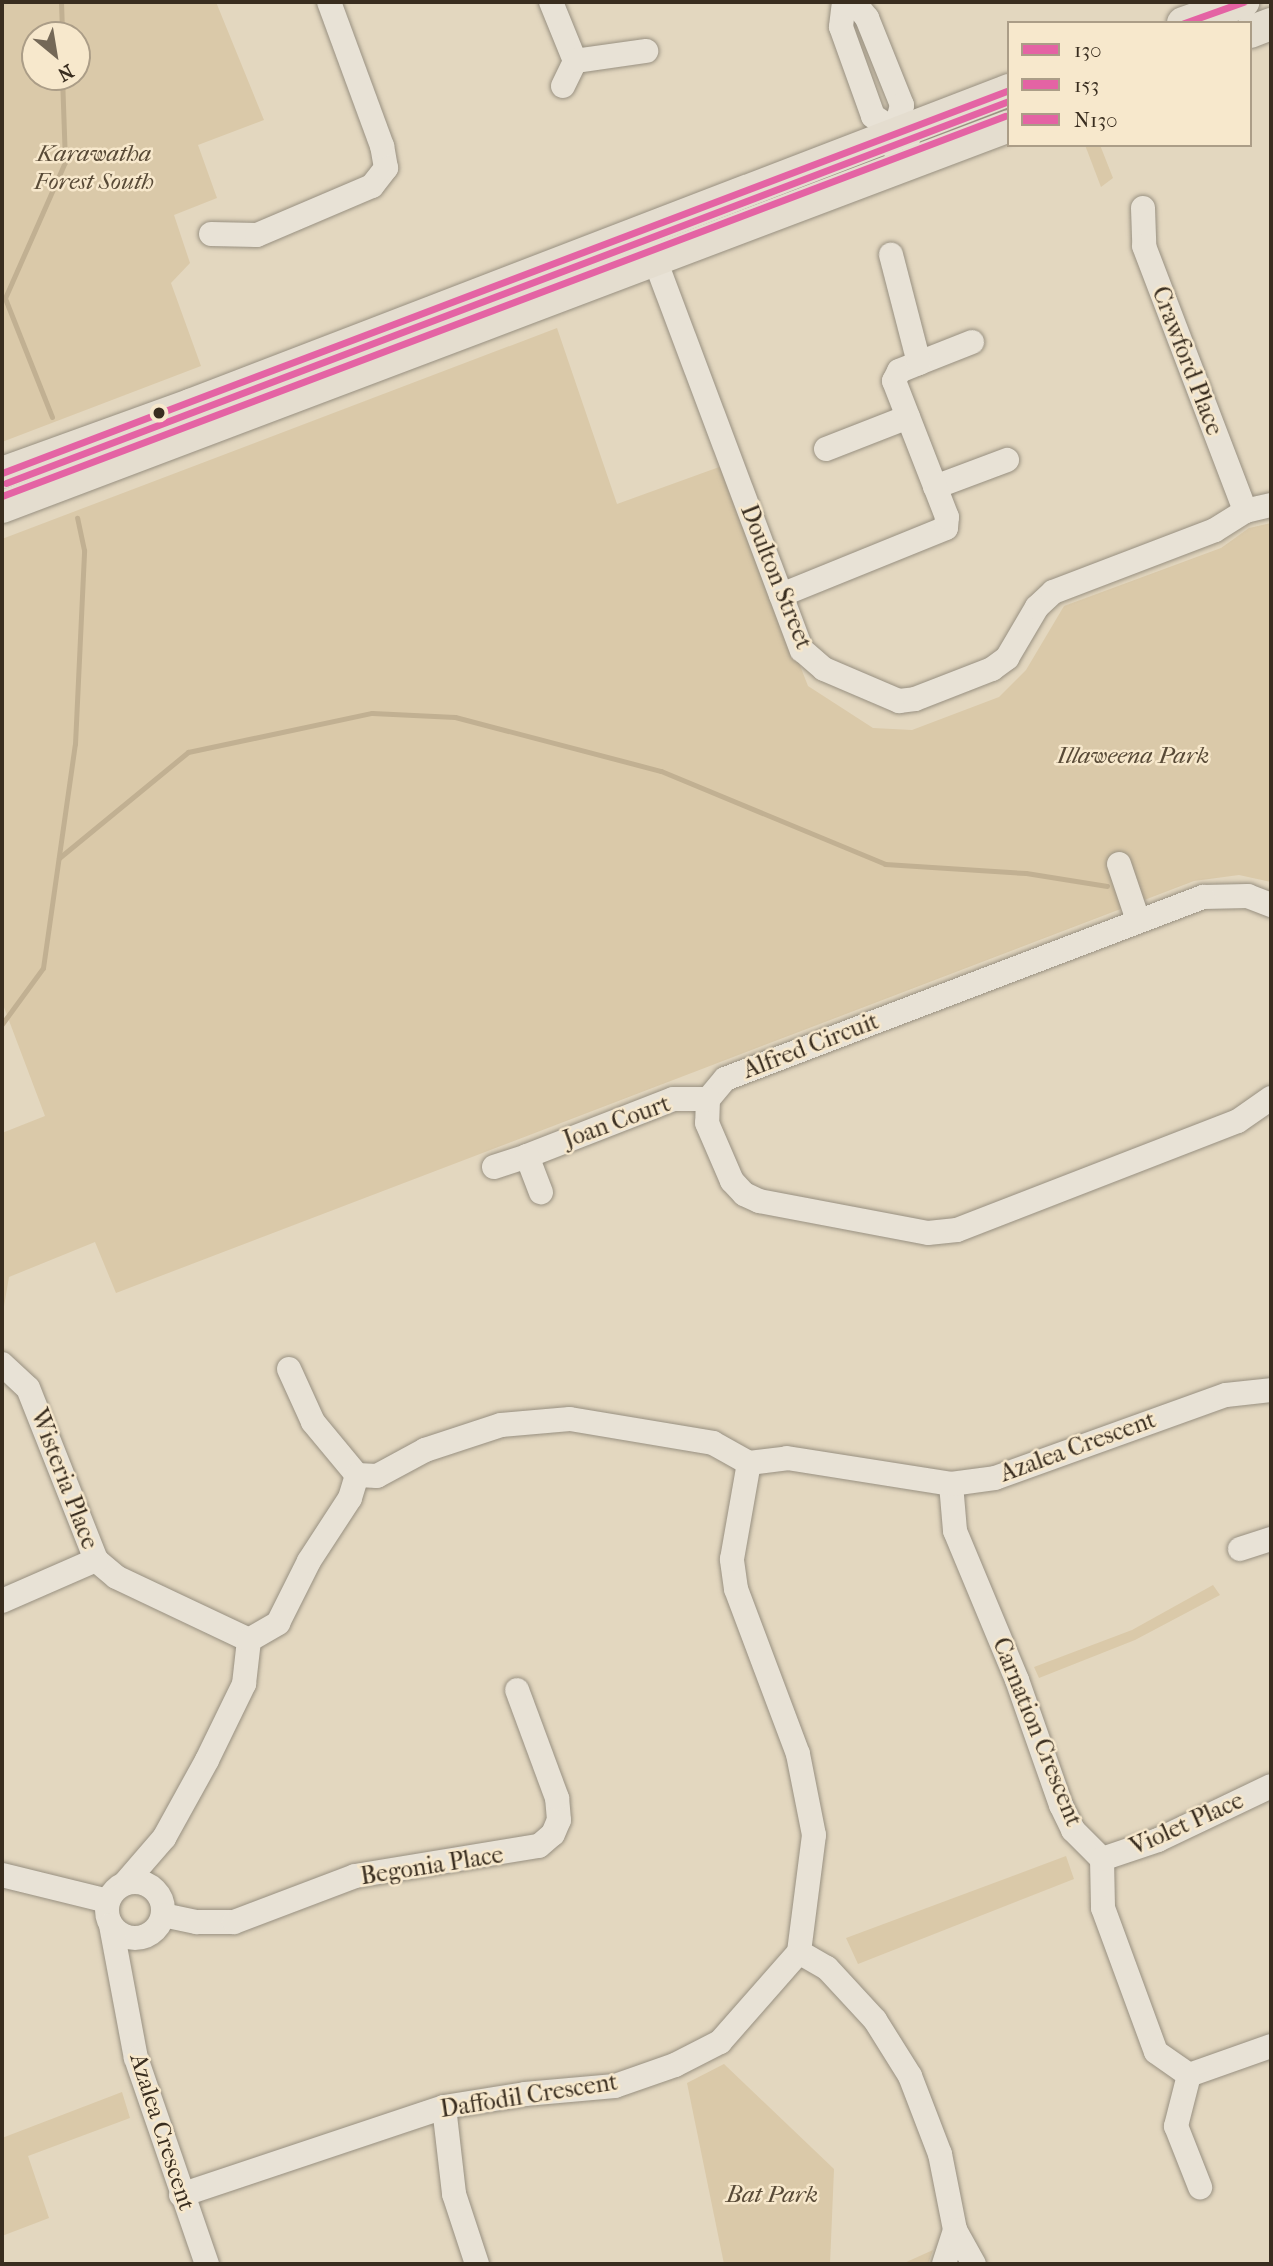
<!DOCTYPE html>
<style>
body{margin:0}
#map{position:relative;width:1273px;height:2266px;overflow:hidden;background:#e3d7bf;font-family:"IM FELL French Canon",serif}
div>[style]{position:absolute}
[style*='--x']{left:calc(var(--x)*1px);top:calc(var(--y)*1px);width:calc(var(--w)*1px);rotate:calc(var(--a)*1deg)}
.green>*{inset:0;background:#dac9a9}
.stream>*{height:5px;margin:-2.5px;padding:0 2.5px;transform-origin:2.5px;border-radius:2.5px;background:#c1b092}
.roads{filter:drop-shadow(0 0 2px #989081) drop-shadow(0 0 2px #989081)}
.minor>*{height:24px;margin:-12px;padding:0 12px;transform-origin:12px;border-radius:12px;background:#e8e2d6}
.minor>.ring{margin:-12px;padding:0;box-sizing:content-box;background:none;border:24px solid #e8e2d6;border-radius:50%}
.major>*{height:32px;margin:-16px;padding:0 16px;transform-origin:16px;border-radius:16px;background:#e4ddcf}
.bus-1>*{height:7px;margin:-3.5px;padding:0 3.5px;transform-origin:3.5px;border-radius:3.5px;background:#e463a4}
.bus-2>*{height:7px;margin:-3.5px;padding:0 3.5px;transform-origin:3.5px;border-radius:3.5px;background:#e463a4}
.bus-3>*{height:7px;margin:-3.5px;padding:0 3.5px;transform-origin:3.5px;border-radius:3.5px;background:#e463a4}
.dots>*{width:19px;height:19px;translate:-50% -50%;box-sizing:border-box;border:4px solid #f7e8cc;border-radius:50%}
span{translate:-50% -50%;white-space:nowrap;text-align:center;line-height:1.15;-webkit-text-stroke:5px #f7e8cc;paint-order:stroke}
.park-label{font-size:24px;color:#584a37;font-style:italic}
.street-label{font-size:24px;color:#392d1f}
.frame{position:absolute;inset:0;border:4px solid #392d1f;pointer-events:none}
.legend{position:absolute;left:1007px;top:21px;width:245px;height:126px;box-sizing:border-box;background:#f7e8cc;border:2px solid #ab9d87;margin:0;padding:9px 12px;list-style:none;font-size:21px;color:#392d1f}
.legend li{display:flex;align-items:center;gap:14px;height:35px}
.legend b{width:35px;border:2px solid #ab9d87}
.north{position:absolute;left:21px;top:21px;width:70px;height:70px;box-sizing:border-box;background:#f7e8cc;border:2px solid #ab9d87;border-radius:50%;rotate:150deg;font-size:19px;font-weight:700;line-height:28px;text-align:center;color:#392d1f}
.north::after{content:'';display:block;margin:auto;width:24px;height:32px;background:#746857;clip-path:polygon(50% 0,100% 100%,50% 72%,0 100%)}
</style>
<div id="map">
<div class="green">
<i style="clip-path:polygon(evenodd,2px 2px,216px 2px,264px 120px,198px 145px,217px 198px,174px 215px,190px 263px,171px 283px,201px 366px,2px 442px,2px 2px,77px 35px,77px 77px,35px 77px,35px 35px,77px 35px)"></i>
<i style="clip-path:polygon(1085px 145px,1100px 145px,1113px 178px,1101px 187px)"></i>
<i style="clip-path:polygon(557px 328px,617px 504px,722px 466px,808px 686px,873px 728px,912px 730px,999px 697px,1026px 670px,1064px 606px,1221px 548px,1249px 528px,1271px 523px,1271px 882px,1239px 875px,1194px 881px,116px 1293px,95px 1242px,9px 1277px,2px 1318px,2px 1133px,45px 1116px,2px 1002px,2px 539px)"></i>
<i style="clip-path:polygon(1213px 1585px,1220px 1595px,1135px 1640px,1039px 1678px,1034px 1667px,1132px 1630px)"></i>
<i style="clip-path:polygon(1066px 1856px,1074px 1879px,858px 1964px,846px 1938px)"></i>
<i style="clip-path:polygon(724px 2064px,834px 2169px,830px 2264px,724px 2264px,687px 2083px)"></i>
<i style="clip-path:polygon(122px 2092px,130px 2118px,28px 2156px,49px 2218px,2px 2236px,2px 2138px)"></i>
<i style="clip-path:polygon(933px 2250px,928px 2264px,902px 2264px)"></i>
</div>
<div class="stream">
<i style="--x:61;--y:2;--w:33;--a:88"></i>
<i style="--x:52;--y:417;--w:128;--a:-111.6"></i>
<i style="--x:5;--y:298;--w:149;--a:-66.2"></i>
<i style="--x:65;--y:162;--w:85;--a:-92"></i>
<i style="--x:59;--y:858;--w:167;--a:-39.4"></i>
<i style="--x:188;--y:752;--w:188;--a:-12"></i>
<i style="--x:372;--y:713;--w:83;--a:2.8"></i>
<i style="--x:455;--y:717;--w:213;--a:14.7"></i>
<i style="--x:661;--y:771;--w:243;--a:22.5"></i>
<i style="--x:885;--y:864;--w:141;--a:3.7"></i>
<i style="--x:1026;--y:873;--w:82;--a:9.1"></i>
<i style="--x:2;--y:1024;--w:69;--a:-53.8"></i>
<i style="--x:43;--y:968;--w:226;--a:-81.9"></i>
<i style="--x:75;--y:744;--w:194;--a:-87.3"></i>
<i style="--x:84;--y:550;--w:33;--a:-102"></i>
</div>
<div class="roads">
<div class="minor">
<i style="--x:551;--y:2;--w:64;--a:67.9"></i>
<i style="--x:844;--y:2;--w:25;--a:97"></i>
<i style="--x:841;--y:27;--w:95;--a:70.2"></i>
<i style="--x:873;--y:116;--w:42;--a:33.3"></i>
<i style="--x:854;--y:2;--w:21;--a:51"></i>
<i style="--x:867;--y:18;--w:94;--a:68.1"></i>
<i style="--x:902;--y:105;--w:42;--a:105"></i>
<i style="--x:563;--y:86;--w:28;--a:-64"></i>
<i style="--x:575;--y:61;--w:72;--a:-8"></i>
<i style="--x:1143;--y:208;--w:38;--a:88"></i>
<i style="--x:1144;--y:246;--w:284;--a:69.1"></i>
<i style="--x:211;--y:234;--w:46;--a:1.2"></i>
<i style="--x:257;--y:235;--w:125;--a:-23.1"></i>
<i style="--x:372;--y:186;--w:23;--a:-52"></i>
<i style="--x:386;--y:168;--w:22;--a:-100"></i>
<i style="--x:382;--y:146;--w:153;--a:-110.2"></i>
<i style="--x:649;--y:244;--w:434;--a:69.4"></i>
<i style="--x:802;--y:650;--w:29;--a:41"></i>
<i style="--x:824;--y:669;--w:82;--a:23.1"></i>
<i style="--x:899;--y:701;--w:16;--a:-7"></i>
<i style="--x:915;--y:699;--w:83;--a:-21.3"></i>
<i style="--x:992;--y:669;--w:19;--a:-36"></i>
<i style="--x:1007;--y:658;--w:59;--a:-59.5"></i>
<i style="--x:1037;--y:607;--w:22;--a:-43"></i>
<i style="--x:1053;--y:592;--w:173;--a:-20.9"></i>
<i style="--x:1215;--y:530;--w:36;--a:-32"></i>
<i style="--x:1245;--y:511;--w:27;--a:-13"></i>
<i style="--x:919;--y:363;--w:57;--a:-21.6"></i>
<i style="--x:826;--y:449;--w:88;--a:-21.3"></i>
<i style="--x:935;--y:487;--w:77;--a:-20.6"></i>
<i style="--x:781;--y:595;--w:178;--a:-22.1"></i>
<i style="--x:946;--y:528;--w:11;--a:-85"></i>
<i style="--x:947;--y:517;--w:146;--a:-111.3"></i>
<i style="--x:894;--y:381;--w:11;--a:-63"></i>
<i style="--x:899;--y:371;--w:22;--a:-22"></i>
<i style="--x:919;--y:363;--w:112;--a:-104.5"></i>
<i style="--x:1119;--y:864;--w:59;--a:71.3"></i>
<i style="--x:1271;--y:905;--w:25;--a:-159"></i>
<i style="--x:1248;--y:896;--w:45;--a:178.7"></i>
<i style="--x:1203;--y:897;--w:511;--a:159.16"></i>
<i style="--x:725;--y:1079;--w:26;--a:130"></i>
<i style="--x:708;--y:1099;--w:24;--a:92"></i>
<i style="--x:707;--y:1123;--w:63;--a:66.7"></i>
<i style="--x:732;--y:1181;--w:18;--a:47"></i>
<i style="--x:744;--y:1194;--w:17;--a:25"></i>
<i style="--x:759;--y:1201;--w:172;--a:10.7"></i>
<i style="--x:928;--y:1233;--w:29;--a:-6"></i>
<i style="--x:957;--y:1230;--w:301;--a:-21.2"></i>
<i style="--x:1238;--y:1121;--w:40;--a:-34.9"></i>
<i style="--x:527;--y:1156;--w:157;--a:-21.3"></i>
<i style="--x:673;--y:1099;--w:35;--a:0"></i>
<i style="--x:494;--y:1167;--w:35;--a:-18"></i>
<i style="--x:527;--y:1156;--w:39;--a:69"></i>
<i style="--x:2;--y:1364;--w:35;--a:43"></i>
<i style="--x:28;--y:1388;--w:185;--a:68.4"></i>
<i style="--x:96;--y:1560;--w:26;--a:40"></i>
<i style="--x:116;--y:1577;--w:147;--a:25.3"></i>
<i style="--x:289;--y:1369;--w:58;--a:65.6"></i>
<i style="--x:313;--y:1422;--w:69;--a:50.3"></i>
<i style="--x:951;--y:1484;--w:47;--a:85.1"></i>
<i style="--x:955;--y:1531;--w:161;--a:67.4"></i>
<i style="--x:1017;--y:1680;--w:133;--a:70.6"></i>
<i style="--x:1061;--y:1805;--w:28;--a:64"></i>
<i style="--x:1073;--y:1830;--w:41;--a:45"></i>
<i style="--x:1102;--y:1859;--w:49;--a:88.8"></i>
<i style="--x:1103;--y:1908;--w:153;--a:69.8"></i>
<i style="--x:1156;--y:2052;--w:40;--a:34.9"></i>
<i style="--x:1189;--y:2075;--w:87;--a:-19.5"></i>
<i style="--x:1240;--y:1549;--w:33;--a:-18"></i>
<i style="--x:2;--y:1601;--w:103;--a:-23.6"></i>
<i style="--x:1102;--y:1859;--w:59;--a:-18.7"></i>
<i style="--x:1158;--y:1840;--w:125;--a:-25.5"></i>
<i style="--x:2;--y:1875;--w:109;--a:13.8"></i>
<i class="ring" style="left:107px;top:1882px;width:32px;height:32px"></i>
<i style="--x:125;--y:1883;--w:60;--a:-49.1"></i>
<i style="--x:164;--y:1838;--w:89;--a:-61.1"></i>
<i style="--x:207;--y:1760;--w:85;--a:-64"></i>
<i style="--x:244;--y:1684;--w:44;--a:-83.5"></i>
<i style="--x:249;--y:1640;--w:34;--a:-30"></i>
<i style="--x:278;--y:1623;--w:69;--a:-63.4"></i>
<i style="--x:309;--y:1561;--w:75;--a:-56.9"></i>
<i style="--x:350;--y:1498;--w:24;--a:-73"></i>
<i style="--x:357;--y:1475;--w:20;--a:3"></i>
<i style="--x:377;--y:1476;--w:55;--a:-28.4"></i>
<i style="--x:425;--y:1450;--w:80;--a:-18.2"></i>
<i style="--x:501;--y:1425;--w:69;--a:-5"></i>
<i style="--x:570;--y:1419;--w:145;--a:9.5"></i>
<i style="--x:713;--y:1443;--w:41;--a:29.1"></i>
<i style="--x:749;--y:1463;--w:38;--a:-7"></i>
<i style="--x:787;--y:1458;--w:166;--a:9"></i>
<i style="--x:951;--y:1484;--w:44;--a:-7.8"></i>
<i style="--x:995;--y:1478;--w:245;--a:-19.8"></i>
<i style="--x:1226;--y:1395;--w:45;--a:-6.3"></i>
<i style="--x:163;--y:1915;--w:35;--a:12"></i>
<i style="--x:197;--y:1922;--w:37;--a:0"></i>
<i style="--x:234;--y:1922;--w:129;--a:-20.8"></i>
<i style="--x:355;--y:1876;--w:186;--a:-9.3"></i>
<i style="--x:539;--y:1846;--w:18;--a:-41"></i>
<i style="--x:553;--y:1834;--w:15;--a:-67"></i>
<i style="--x:559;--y:1820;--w:22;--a:-95"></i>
<i style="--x:557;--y:1798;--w:115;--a:-110.3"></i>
<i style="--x:111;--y:1925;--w:135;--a:79.4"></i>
<i style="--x:136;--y:2058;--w:218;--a:71"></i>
<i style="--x:799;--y:1952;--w:32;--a:30"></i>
<i style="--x:827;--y:1968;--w:71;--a:47.3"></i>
<i style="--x:875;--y:2020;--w:66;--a:58"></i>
<i style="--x:910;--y:2076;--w:84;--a:69"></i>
<i style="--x:940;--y:2154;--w:77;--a:78.8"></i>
<i style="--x:1189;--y:2075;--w:53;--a:104.3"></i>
<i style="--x:1176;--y:2126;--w:66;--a:68.5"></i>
<i style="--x:444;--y:2107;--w:88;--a:83.4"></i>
<i style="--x:454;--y:2194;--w:74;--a:71.8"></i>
<i style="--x:181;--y:2195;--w:277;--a:-18.5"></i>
<i style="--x:444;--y:2107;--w:82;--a:-9.1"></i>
<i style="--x:525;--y:2094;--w:90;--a:-5.1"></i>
<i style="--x:615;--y:2086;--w:64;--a:-19.3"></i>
<i style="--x:675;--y:2065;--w:51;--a:-27.1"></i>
<i style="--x:720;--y:2042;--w:120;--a:-48.7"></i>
<i style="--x:799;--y:1952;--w:118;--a:-82.7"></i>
<i style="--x:814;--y:1835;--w:83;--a:-101.2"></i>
<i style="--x:798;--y:1754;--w:176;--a:-110.6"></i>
<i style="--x:736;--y:1589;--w:30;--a:-98"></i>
<i style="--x:732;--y:1559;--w:97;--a:-80"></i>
<i style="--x:944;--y:2264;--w:36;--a:-72"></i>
<i style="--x:955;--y:2230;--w:39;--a:61"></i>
</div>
<div class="major">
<i style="--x:1183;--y:23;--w:64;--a:-19.3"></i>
<i style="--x:1250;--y:32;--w:22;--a:-21"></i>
<i style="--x:2;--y:473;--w:200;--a:-19.9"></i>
<i style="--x:190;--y:405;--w:877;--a:-21.04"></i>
<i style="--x:2;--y:507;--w:1077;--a:-20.72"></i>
</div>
</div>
<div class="bus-1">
<i style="--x:1184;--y:23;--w:63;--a:-19.6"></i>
<i style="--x:2;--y:473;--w:1077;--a:-20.82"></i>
</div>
<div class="bus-2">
<i style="--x:6;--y:483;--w:1073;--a:-20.85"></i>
</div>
<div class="bus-3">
<i style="--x:2;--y:496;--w:1073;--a:-20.75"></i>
</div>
<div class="dots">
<i style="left:159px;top:413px;background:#392d1f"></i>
</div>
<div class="park-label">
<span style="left:94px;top:168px">Karawatha<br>Forest South</span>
<span style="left:1133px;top:756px">Illaweena Park</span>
<span style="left:772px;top:2195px">Bat Park</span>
</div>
<div class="street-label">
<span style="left:1187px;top:361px;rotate:69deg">Crawford Place</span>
<span style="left:776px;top:577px;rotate:68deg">Doulton Street</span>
<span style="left:811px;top:1046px;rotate:-21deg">Alfred Circuit</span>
<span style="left:617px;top:1122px;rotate:-20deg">Joan Court</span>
<span style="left:1078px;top:1447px;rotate:-20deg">Azalea Crescent</span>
<span style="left:64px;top:1479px;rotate:69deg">Wisteria Place</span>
<span style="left:1037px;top:1732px;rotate:68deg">Carnation Crescent</span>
<span style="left:1187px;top:1824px;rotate:-24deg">Violet Place</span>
<span style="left:432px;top:1866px;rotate:-9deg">Begonia Place</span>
<span style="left:529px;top:2096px;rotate:-9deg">Daffodil Crescent</span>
<span style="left:162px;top:2132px;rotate:72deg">Azalea Crescent</span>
</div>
<div class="frame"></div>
<ul class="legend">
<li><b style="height:9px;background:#e463a4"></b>130</li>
<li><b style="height:9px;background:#e463a4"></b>153</li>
<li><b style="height:9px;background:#e463a4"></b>N130</li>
</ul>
<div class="north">N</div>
</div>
